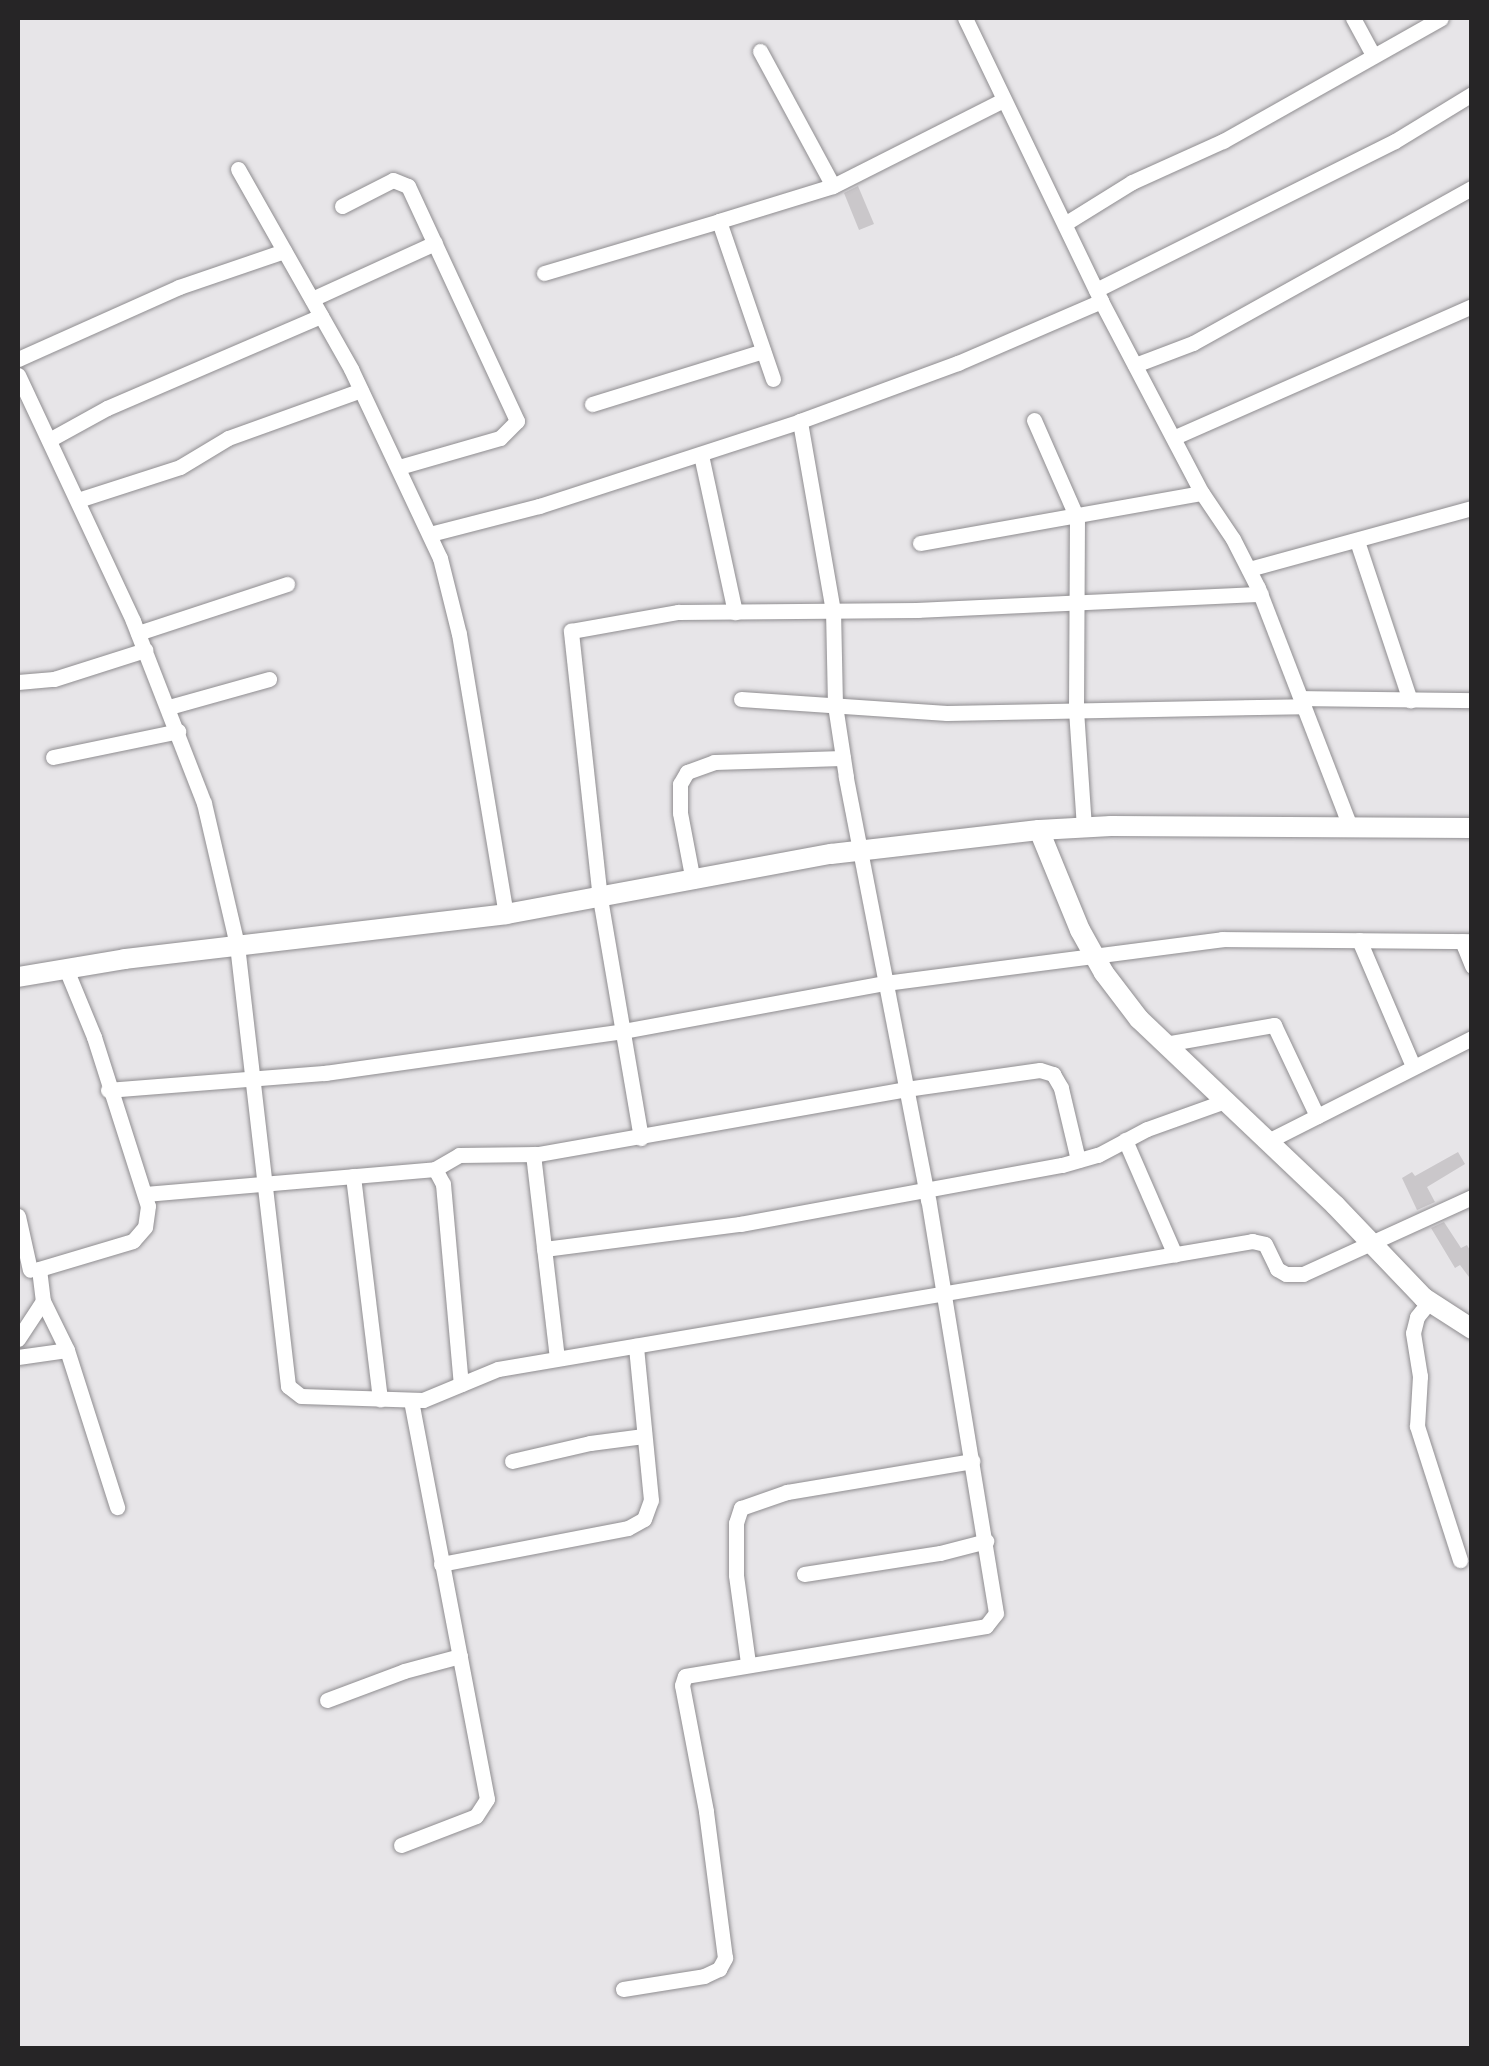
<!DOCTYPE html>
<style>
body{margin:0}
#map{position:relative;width:1489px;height:2066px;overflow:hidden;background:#e7e5e8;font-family:Rubik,sans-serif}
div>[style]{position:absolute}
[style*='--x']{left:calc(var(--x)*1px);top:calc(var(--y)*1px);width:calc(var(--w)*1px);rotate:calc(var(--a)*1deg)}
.building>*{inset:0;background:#cac7ca}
.roads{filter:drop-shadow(0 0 2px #8f8d90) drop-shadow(0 0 2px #8f8d90)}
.street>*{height:15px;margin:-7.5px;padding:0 7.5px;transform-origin:7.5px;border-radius:7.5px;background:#fff}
.secondary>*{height:20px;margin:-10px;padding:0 10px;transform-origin:10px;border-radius:10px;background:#fff}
span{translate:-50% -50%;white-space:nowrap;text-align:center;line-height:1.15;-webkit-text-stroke:9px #fff;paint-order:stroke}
.frame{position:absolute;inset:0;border:20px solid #262526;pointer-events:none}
</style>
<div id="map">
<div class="building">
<i style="clip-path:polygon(858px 186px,874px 224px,859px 230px,844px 193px)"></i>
<i style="clip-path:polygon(1458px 1152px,1465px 1164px,1427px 1187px,1435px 1202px,1417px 1210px,1402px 1178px,1412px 1172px,1415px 1176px)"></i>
<i style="clip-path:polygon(1444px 1222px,1461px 1248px,1467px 1245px,1472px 1254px,1472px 1281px,1460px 1265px,1455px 1268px,1431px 1228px)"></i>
</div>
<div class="roads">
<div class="street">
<i style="--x:965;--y:18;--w:314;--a:64.3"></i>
<i style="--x:1101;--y:301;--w:217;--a:62.3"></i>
<i style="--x:1202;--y:493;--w:55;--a:56"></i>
<i style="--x:1233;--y:539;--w:55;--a:63"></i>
<i style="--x:1258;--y:588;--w:255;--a:68.9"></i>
<i style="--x:1353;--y:18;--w:42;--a:61.6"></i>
<i style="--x:760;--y:51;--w:153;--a:61.6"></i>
<i style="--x:238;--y:169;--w:230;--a:60.5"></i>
<i style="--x:351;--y:369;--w:209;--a:64.8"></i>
<i style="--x:440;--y:558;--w:78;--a:76"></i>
<i style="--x:459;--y:634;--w:284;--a:80.5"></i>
<i style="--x:342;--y:206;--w:57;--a:-27"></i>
<i style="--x:393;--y:180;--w:16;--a:22"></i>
<i style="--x:408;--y:186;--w:259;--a:65.1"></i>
<i style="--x:517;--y:421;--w:24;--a:135"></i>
<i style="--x:500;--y:438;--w:105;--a:164"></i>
<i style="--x:1066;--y:223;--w:78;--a:-31.8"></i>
<i style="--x:1132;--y:182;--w:100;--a:-24.3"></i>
<i style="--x:1223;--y:141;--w:250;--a:-29.4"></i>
<i style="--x:544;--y:273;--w:183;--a:-16.5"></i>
<i style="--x:1096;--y:290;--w:334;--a:-26.5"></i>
<i style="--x:1395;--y:141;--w:90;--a:-31.4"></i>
<i style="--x:312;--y:299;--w:135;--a:-24.5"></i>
<i style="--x:18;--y:359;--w:176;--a:-24.1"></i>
<i style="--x:179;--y:287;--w:111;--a:-18.9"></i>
<i style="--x:1135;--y:365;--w:62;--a:-20.8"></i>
<i style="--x:1193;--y:343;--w:319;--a:-29.1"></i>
<i style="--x:18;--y:375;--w:272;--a:64.9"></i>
<i style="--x:133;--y:621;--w:195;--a:68.7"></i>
<i style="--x:204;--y:803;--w:146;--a:76.9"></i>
<i style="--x:237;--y:945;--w:444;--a:83.4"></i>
<i style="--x:288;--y:1386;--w:16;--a:38"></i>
<i style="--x:301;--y:1396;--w:122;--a:1.9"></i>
<i style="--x:423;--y:1400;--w:81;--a:-22.5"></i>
<i style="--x:498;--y:1369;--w:765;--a:-9.63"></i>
<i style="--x:1252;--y:1241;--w:13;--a:13"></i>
<i style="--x:1265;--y:1244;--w:28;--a:64"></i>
<i style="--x:1277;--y:1269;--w:10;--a:29"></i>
<i style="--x:1286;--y:1274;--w:17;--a:0"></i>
<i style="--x:1303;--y:1274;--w:186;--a:-24.5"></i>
<i style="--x:773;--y:379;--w:167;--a:-108.9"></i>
<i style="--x:719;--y:221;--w:119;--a:-17.1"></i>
<i style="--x:833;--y:186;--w:191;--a:-26.8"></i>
<i style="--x:592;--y:404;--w:179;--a:-17.2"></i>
<i style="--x:1034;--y:420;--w:107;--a:66.3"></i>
<i style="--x:1077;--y:518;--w:192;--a:90.3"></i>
<i style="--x:1076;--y:710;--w:117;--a:86.1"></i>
<i style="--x:1175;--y:437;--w:325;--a:-23.8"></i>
<i style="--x:49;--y:440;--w:66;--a:-28.9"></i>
<i style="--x:107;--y:408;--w:233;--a:-23.3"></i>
<i style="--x:701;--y:455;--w:161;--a:77.8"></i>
<i style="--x:78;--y:500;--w:107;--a:-17.9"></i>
<i style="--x:180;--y:467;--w:56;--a:-31.1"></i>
<i style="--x:228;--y:438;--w:141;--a:-19.8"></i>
<i style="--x:430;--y:534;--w:113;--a:-14.4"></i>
<i style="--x:539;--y:506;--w:274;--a:-18"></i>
<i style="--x:800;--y:421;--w:168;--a:-20.2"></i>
<i style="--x:958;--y:363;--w:156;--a:-23.4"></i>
<i style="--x:1357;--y:541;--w:168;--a:71.6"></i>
<i style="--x:920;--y:543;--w:286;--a:-10.1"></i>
<i style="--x:1249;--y:569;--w:231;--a:-15.3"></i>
<i style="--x:138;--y:633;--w:157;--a:-18.2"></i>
<i style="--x:18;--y:682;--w:36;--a:-5"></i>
<i style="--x:54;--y:679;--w:96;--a:-17.7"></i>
<i style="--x:1301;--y:698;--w:171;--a:0.7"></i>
<i style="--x:741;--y:699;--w:206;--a:3.9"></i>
<i style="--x:947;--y:713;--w:357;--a:-1.1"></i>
<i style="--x:169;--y:707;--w:104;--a:-15.6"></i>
<i style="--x:53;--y:757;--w:128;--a:-11.7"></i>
<i style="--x:693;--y:881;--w:69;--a:-100.8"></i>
<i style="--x:680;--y:813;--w:29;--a:-90"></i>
<i style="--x:680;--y:784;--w:14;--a:-60"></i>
<i style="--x:687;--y:772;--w:29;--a:-20"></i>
<i style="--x:714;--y:762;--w:129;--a:-1.8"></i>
<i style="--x:1359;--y:940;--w:137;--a:66.8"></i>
<i style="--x:1462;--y:941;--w:27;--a:68"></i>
<i style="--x:66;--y:969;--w:74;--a:67.6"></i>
<i style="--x:94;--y:1037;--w:177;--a:72.3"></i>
<i style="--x:148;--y:1206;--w:21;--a:98"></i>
<i style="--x:145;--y:1227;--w:18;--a:131"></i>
<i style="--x:133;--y:1241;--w:98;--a:163.4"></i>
<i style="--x:39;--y:1269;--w:32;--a:83"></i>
<i style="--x:43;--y:1301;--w:55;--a:63.9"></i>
<i style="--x:67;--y:1350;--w:165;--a:72.3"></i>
<i style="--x:1165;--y:1044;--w:111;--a:-9.9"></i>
<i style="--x:1274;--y:1025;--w:101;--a:64.7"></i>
<i style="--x:108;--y:1090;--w:218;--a:-4.5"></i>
<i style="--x:325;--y:1073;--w:301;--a:-8"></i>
<i style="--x:623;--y:1031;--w:266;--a:-10.4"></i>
<i style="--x:885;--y:983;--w:340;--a:-7.4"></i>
<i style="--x:1222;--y:939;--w:250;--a:0.5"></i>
<i style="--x:641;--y:1138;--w:242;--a:-99.7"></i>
<i style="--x:600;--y:899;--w:270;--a:-96.2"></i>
<i style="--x:571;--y:631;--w:109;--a:-10.1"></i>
<i style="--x:678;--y:612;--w:240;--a:-0.5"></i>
<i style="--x:918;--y:610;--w:343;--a:-2.7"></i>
<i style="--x:1125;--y:1140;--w:125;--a:66.5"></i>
<i style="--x:1268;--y:1141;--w:229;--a:-26.8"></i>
<i style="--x:533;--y:1154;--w:205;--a:83.3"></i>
<i style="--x:435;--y:1169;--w:28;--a:-30"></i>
<i style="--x:459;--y:1155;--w:79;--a:-0.7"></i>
<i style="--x:538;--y:1154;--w:374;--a:-10"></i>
<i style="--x:906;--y:1089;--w:135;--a:-8.1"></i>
<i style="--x:1040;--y:1070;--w:14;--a:17"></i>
<i style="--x:1053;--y:1074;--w:16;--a:60"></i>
<i style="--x:1061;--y:1088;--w:74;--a:76.7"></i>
<i style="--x:353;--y:1176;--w:225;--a:83.1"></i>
<i style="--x:145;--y:1194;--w:291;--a:-4.9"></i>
<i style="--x:435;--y:1169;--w:17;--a:62"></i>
<i style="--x:443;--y:1184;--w:201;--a:84.9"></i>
<i style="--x:18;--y:1216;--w:55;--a:77.5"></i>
<i style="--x:544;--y:1249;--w:198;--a:-7.3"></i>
<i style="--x:740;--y:1224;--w:327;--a:-10.4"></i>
<i style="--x:1062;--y:1165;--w:37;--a:-16"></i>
<i style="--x:1098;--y:1155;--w:55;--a:-28"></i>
<i style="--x:1147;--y:1129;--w:83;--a:-19.7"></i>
<i style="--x:1429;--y:1302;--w:19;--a:129"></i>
<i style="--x:1417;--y:1317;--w:16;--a:104"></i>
<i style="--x:1413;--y:1333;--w:44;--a:80.8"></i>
<i style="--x:1420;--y:1376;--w:50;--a:93.4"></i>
<i style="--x:1417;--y:1426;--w:141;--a:72.2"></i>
<i style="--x:18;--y:1339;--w:45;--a:-56.7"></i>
<i style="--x:18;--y:1357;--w:49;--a:-8.1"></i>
<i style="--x:512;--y:1461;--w:80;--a:-13"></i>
<i style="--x:590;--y:1443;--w:54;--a:-7.4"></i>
<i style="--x:441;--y:1564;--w:190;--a:-10.9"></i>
<i style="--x:628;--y:1528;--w:18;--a:-29"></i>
<i style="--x:644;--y:1519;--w:20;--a:-70"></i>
<i style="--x:651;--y:1500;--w:155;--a:-95.6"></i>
<i style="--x:804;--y:1574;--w:138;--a:-8.8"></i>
<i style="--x:940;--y:1553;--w:48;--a:-14.6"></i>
<i style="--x:748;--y:1663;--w:89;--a:-97.8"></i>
<i style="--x:736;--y:1575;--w:52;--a:-90"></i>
<i style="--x:736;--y:1523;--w:16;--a:-72"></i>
<i style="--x:741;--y:1508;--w:49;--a:-19.2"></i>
<i style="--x:787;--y:1492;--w:188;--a:-9.5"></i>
<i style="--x:327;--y:1700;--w:82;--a:-20.6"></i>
<i style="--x:404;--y:1671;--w:58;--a:-15"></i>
<i style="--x:401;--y:1845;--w:80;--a:-21.1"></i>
<i style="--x:476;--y:1816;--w:20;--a:-57"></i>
<i style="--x:487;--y:1799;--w:404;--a:-100.8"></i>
<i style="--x:623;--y:1989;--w:82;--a:-9.1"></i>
<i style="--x:704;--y:1976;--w:17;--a:-25"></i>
<i style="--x:719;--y:1969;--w:13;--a:-61"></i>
<i style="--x:725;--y:1958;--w:148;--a:-97.4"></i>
<i style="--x:706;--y:1811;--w:128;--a:-100.8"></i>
<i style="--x:682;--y:1685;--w:9;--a:-72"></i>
<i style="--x:685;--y:1676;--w:305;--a:-9.4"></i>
<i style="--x:986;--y:1626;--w:16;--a:-52"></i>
<i style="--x:996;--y:1613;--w:419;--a:-99.3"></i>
<i style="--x:928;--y:1200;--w:431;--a:-101"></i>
<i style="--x:846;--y:777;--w:73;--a:-98.7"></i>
<i style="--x:835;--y:705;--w:94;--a:-91.2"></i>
<i style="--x:833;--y:611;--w:193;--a:-99.9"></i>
</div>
<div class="secondary">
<i style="--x:1039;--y:830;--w:108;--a:67.7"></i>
<i style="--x:1080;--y:930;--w:49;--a:60.8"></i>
<i style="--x:1104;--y:973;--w:58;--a:52.7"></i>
<i style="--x:1139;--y:1019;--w:270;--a:43.5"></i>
<i style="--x:1335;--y:1205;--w:129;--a:46.3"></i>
<i style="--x:1424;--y:1298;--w:57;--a:32.9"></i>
<i style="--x:18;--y:977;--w:109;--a:-9.5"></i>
<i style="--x:125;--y:959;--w:384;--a:-6.7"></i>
<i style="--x:506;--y:914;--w:330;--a:-10.5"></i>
<i style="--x:831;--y:854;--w:209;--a:-6.6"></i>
<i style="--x:1039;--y:830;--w:72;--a:-3.2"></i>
<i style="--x:1111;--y:826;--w:361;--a:0.3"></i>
</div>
</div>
<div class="frame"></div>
</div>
